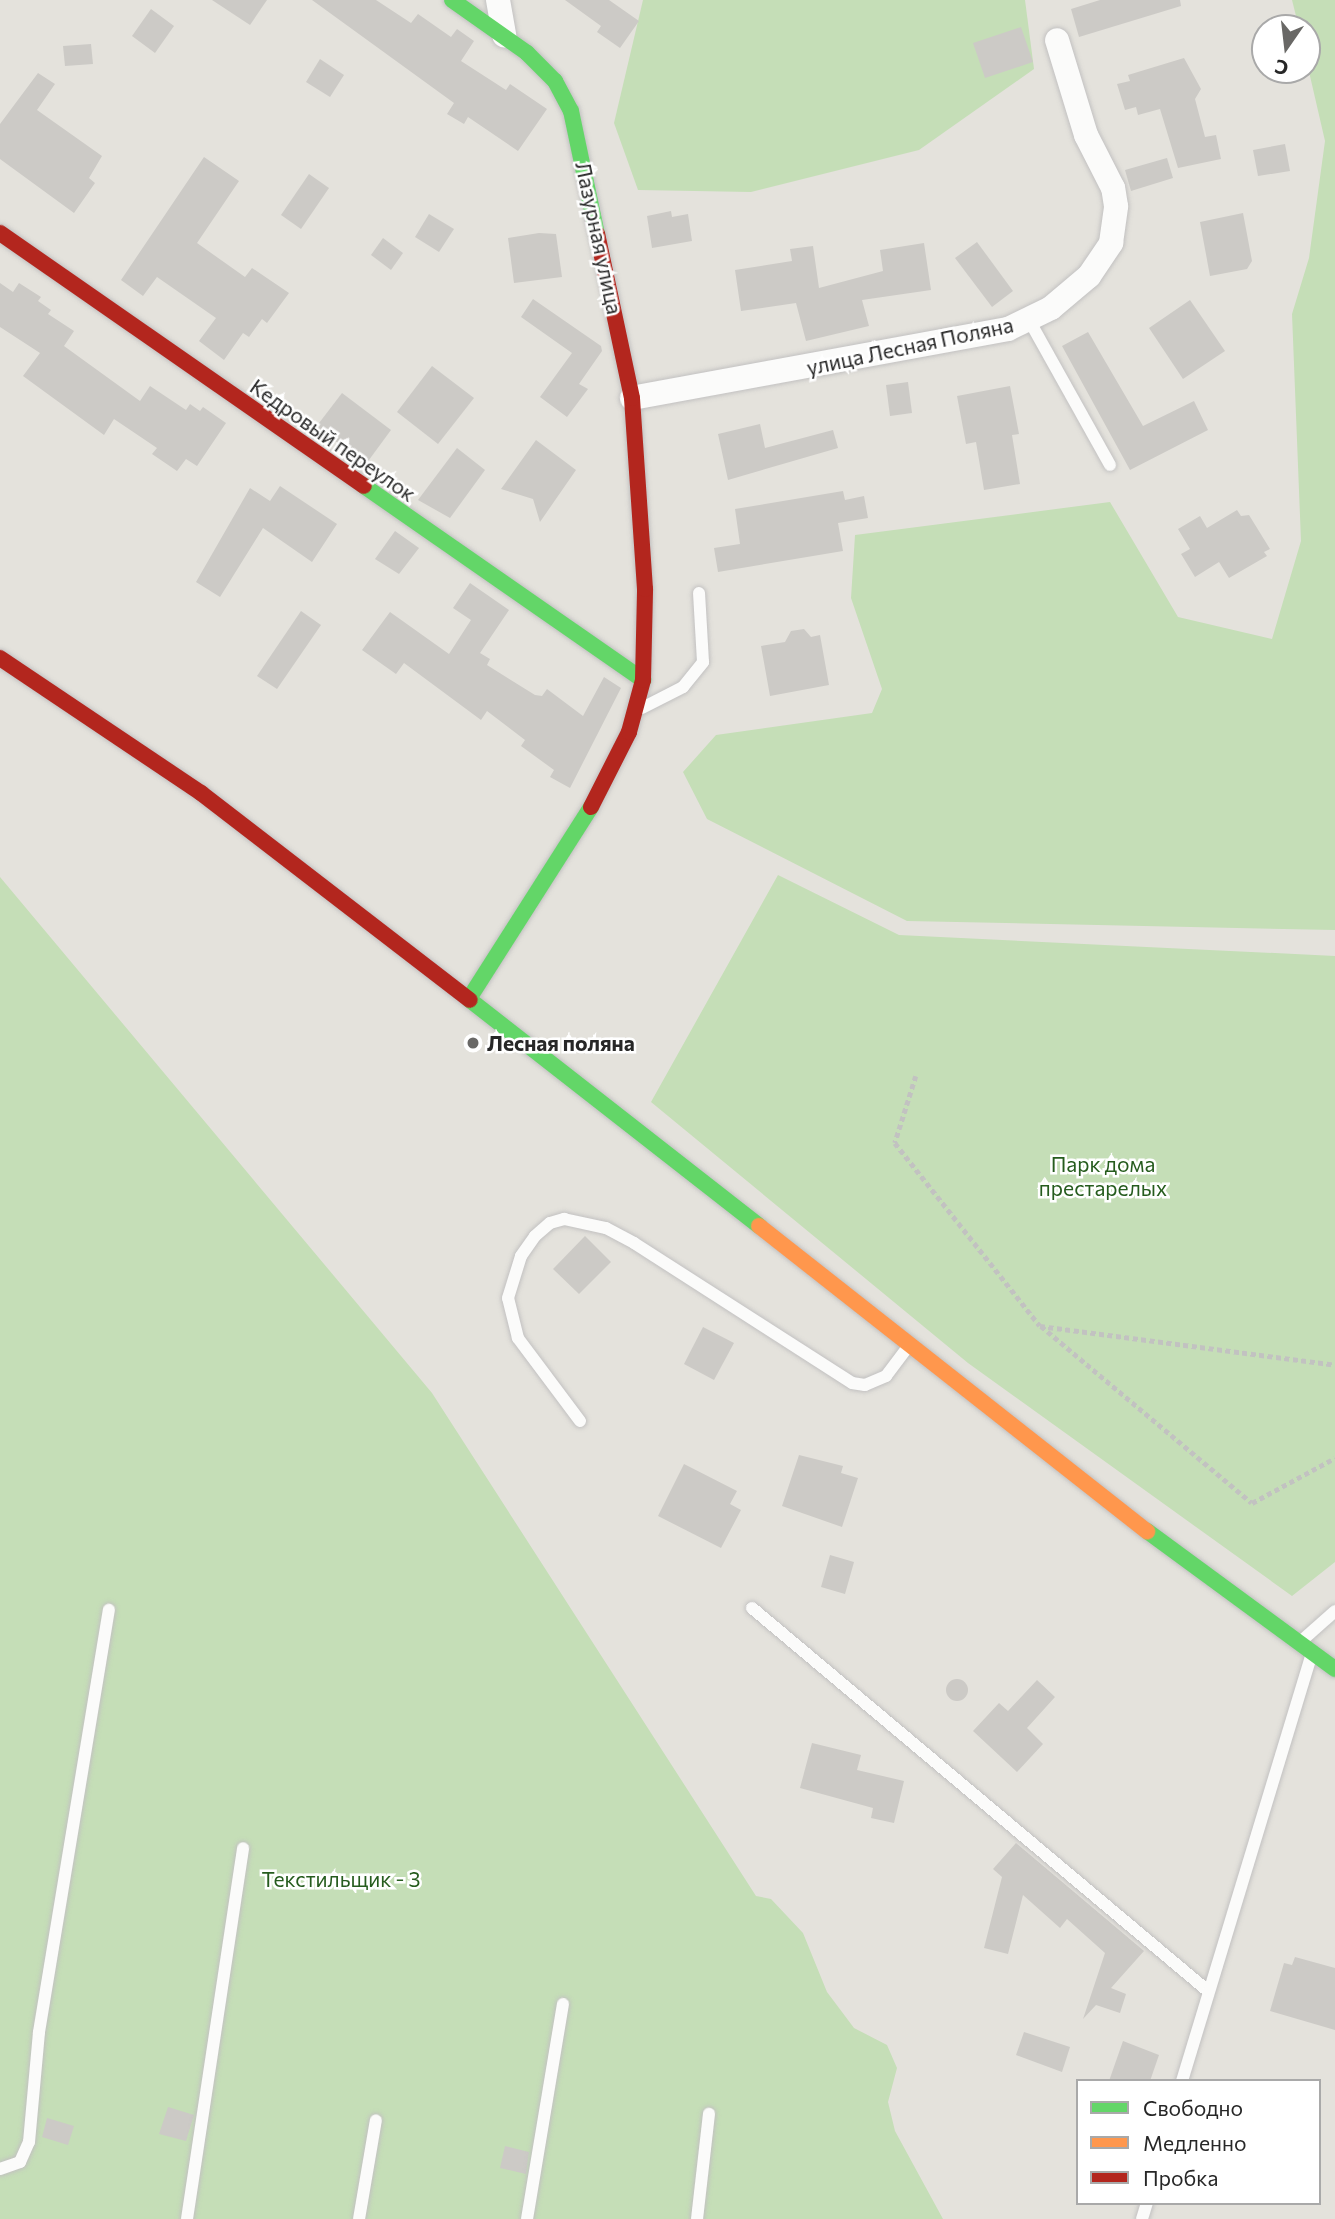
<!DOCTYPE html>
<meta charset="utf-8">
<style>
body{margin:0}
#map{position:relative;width:1335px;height:2219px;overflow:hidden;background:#e4e2dc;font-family:Commissioner,sans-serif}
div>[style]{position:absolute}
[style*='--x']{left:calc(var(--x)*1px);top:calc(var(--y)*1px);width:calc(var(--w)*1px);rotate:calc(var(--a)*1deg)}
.green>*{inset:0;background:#c5deb7}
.building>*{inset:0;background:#cccac6}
.round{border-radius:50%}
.path>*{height:4.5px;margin-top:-2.25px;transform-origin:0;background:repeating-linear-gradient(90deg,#c2c2c1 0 5px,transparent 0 8.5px)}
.roads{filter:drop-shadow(0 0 2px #c2c1c1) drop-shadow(0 0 2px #c2c1c1)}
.lane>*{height:12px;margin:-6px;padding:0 6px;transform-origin:6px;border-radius:6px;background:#fbfbfa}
.street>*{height:24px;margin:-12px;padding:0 12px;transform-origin:12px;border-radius:12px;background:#fbfbfa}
.fast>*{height:16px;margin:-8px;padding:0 8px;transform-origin:8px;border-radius:8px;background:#63d668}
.slow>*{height:16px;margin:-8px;padding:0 8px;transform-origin:8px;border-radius:8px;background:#ff974d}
.jam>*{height:16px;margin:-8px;padding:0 8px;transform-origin:8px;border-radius:8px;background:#b3261e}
.dots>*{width:19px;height:19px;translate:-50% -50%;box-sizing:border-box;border:4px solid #fff;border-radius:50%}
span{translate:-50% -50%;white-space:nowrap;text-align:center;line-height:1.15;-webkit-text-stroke:5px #fff;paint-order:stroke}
.street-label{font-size:21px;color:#272727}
.poi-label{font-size:21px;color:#272727;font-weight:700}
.left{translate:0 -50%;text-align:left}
.park-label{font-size:21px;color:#265c1e}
.legend{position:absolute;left:1076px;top:2079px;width:245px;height:126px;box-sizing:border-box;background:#fff;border:2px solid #a9a9a9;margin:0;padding:9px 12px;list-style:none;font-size:21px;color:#272727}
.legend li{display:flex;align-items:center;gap:14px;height:35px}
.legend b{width:35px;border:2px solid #a9a9a9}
.north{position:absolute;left:1251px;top:14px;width:70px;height:70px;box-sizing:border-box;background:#fff;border:2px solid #a9a9a9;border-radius:50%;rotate:194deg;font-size:19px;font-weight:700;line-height:28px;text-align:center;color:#272727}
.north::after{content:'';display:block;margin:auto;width:24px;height:32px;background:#696866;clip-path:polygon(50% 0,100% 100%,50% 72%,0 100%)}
</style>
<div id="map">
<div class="green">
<i style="clip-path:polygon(643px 0,1025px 0,1034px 69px,919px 150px,751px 192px,638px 190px,614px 123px)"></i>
<i style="clip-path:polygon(1292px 0,1335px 0,1335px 930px,907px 921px,707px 819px,683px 772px,716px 735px,872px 713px,882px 689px,851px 598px,855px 535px,1110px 502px,1178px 617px,1272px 639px,1301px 541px,1292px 314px,1309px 258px,1325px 141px,1307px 63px,1307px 28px,1299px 28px)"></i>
<i style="clip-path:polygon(778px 875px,899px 935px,1335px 956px,1335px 1562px,1292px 1596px,968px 1363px,651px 1102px)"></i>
<i style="clip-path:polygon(0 877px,432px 1393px,756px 1896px,771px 1899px,803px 1933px,827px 1992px,854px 2028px,887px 2045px,897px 2068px,888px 2102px,895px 2131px,943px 2219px,0 2219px)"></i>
</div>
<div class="building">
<i style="clip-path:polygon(212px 0,267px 0,250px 25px)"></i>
<i style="clip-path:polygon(312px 0,376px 0,411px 23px,418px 14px,451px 37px,457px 29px,474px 41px,461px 61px,506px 90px,510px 84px,547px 109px,518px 151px,468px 117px,464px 124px,447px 114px,454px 103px)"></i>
<i style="clip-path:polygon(565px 0,609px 0,639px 21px,620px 48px,597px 32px,601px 26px)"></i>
<i style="clip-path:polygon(1100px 0,1180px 0,1181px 6px,1079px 37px,1071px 9px)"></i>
<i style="clip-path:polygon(151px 9px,174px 26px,155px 53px,132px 36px)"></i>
<i style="clip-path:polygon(1021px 27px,1033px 62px,985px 78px,973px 43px)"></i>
<i style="clip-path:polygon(91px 44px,93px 64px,65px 66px,63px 46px)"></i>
<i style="clip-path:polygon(1184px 58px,1201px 89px,1195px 99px,1205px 137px,1216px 135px,1221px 159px,1178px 168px,1160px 109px,1138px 115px,1136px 107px,1125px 110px,1117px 84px,1130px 81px,1128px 75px)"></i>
<i style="clip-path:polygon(320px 59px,344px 75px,330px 97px,306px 82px)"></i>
<i style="clip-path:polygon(38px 73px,55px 84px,37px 110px,102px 156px,89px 178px,95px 183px,74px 213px,0 159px,0 124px)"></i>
<i style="clip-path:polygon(1285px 144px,1290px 171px,1258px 176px,1253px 150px)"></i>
<i style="clip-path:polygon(204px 157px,239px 181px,197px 243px,245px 277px,252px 268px,289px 293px,267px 323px,262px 319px,249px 337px,243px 333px,224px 360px,199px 341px,216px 318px,157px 277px,143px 296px,121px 280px)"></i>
<i style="clip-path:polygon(1167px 158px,1173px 178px,1131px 191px,1125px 170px)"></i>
<i style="clip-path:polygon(309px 174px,329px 188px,301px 229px,281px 215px)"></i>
<i style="clip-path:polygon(671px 211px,672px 217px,688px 214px,692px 241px,652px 248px,647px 216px)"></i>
<i style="clip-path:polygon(1243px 213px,1252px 261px,1247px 269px,1210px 276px,1200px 222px)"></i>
<i style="clip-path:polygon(429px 214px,454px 229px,439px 252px,415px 237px)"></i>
<i style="clip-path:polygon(539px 233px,556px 234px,562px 277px,514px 283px,508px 238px)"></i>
<i style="clip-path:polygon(383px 238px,403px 253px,391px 270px,371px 255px)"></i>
<i style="clip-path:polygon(977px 242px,1013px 291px,992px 307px,955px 258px)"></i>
<i style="clip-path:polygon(924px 243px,931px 290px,862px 300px,869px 326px,806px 341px,796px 303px,741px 311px,735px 270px,792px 261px,790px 249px,813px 246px,819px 288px,883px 271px,880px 250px)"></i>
<i style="clip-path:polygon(0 283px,13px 292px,19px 283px,41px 297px,38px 301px,51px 310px,48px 314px,74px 331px,64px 346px,140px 401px,150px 386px,186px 410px,190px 404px,200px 411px,203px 407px,226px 423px,197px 466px,186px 459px,177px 471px,152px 454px,157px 448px,114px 419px,104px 435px,23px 376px,40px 353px,0 327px)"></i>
<i style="clip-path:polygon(533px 299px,601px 346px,602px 351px,579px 384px,588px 389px,567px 417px,540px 397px,572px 353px,521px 317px)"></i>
<i style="clip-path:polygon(1190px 300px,1225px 351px,1183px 379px,1149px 328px)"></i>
<i style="clip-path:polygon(1088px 332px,1143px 426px,1194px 401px,1208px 430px,1130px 470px,1062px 346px)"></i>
<i style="clip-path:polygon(432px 366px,474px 398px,438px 444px,397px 412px)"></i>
<i style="clip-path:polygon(908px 382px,912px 413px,890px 416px,886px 385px)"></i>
<i style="clip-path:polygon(1010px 386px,1019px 434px,1012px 435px,1020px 484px,984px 490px,976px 442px,966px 444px,957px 396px)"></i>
<i style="clip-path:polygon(342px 393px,391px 430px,366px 464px,316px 427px)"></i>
<i style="clip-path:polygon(760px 424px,765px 448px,833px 430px,838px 448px,728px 480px,718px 434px)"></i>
<i style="clip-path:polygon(536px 440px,576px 470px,540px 522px,533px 499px,501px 489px)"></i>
<i style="clip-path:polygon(457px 448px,485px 470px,450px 518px,418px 500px)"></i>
<i style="clip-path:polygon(280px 486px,337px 524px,312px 562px,263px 528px,220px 597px,196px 582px,250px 488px,270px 501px)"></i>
<i style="clip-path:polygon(843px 491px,845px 500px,864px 496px,868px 518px,838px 523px,843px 551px,718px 572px,714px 548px,740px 544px,735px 509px)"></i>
<i style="clip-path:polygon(1237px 510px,1241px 516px,1249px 515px,1270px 549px,1264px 552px,1267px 556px,1229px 578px,1219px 562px,1195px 577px,1181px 554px,1190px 549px,1178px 529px,1200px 516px,1207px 528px)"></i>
<i style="clip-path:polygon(395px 531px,419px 548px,399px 574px,375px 559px)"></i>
<i style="clip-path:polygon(470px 583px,509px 610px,480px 653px,490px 659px,487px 665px,535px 695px,542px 696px,547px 689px,583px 716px,604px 677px,621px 688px,570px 788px,550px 777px,554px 770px,521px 746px,525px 740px,487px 711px,481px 720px,404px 663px,396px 674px,362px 650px,390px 612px,449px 654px,471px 620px,453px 608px)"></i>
<i style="clip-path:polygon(301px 611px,321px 625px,277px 689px,257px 676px)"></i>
<i style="clip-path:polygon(804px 629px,811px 637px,820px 635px,829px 685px,770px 696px,761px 646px,785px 642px,791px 631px)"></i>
<i style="clip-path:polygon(585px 1236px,611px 1262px,579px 1294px,553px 1269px)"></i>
<i style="clip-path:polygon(703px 1327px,734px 1343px,714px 1380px,684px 1364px)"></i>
<i style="clip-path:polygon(799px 1455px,843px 1466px,841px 1473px,858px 1478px,842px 1527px,782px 1506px)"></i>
<i style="clip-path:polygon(684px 1464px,737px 1491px,730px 1504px,741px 1510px,721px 1548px,658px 1516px)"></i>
<i style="clip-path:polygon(830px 1555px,854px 1562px,845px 1594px,821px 1587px)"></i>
<i class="round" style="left:946px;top:1679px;width:22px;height:22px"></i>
<i style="clip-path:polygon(1037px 1680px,1055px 1697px,1027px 1728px,1043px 1744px,1017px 1772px,973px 1731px,999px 1703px,1008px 1711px)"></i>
<i style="clip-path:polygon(812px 1743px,861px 1755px,857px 1770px,904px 1781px,894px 1823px,871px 1818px,873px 1808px,800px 1788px)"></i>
<i style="clip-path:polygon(1016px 1843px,1144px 1951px,1111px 1988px,1126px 1994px,1120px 2013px,1096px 2005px,1083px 2019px,1105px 1953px,1067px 1919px,1060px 1928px,1023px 1895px,1008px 1954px,984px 1948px,1002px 1877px,993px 1869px)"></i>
<i style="clip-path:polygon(1295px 1957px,1335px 1968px,1335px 2030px,1270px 2011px,1284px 1963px,1292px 1965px)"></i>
<i style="clip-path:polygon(1024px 2032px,1070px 2047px,1062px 2072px,1016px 2055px)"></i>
<i style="clip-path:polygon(1123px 2041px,1159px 2055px,1150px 2081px,1109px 2081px)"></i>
<i style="clip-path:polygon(168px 2107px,194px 2115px,186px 2141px,159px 2134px)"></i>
<i style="clip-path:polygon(47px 2118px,74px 2126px,68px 2145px,42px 2137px)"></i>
<i style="clip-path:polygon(505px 2146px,529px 2152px,526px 2174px,500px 2168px)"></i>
</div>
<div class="path">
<i style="--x:916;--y:1076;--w:70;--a:107.4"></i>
<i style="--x:895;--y:1143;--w:233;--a:51.6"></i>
<i style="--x:1040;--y:1326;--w:298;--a:7.5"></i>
<i style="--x:1041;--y:1326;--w:275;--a:40"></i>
<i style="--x:1252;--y:1503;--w:94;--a:-28.5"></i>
</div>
<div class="roads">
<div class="lane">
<i style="--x:1029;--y:320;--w:166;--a:60.8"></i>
<i style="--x:642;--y:708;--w:46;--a:-27.1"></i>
<i style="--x:683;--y:687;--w:32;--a:-51"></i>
<i style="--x:703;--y:662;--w:69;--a:-93.3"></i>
<i style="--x:580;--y:1421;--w:104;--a:-126.8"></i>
<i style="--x:518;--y:1338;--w:41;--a:-104"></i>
<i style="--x:508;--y:1298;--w:44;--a:-72.8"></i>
<i style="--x:521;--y:1256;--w:24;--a:-55"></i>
<i style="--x:535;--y:1236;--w:20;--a:-41"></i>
<i style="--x:550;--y:1223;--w:15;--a:-16"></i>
<i style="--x:564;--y:1219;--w:43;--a:12.1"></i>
<i style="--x:606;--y:1228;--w:32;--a:28"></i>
<i style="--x:634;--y:1243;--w:259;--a:32.7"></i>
<i style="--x:852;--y:1383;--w:13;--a:9"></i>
<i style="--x:865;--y:1385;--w:23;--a:-23"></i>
<i style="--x:886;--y:1376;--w:36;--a:-53"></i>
<i style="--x:752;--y:1608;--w:596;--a:40.03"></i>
<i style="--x:1299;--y:1643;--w:48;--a:-41.6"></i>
<i style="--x:1182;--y:2081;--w:444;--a:-73.1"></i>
<i style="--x:0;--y:2169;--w:21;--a:-19"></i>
<i style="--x:20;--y:2162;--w:22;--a:-66"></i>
<i style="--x:29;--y:2142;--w:110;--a:-84.8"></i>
<i style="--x:39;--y:2032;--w:428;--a:-80.6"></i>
<i style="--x:187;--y:2219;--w:375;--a:-81.4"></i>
<i style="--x:359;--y:2219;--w:100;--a:-80.3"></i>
<i style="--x:527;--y:2219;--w:218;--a:-80.5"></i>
<i style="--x:697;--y:2219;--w:106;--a:-83.5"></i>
<i style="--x:1142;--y:2219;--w:17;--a:-73"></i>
</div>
<div class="street">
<i style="--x:498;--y:0;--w:36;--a:80"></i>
<i style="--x:632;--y:398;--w:382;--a:-10.4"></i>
<i style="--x:1008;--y:329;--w:48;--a:-26"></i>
<i style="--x:1051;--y:308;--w:50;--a:-40.1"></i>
<i style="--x:1089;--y:276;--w:40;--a:-56"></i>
<i style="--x:1111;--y:243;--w:37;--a:-82"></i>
<i style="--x:1116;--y:206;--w:18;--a:-99"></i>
<i style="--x:1113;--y:188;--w:59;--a:-117"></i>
<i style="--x:1086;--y:135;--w:99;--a:-107"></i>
</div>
<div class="fast">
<i style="--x:452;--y:0;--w:92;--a:35.2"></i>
<i style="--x:527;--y:53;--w:40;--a:45"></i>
<i style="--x:555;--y:81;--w:34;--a:62"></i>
<i style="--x:571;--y:111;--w:126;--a:78.1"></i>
<i style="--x:364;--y:486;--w:340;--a:34.8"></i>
<i style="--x:470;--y:997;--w:225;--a:-57.5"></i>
<i style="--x:470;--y:1000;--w:367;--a:38"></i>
<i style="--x:1147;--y:1531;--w:233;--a:36.3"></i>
</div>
<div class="slow">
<i style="--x:759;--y:1226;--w:494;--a:38.2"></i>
</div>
<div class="jam">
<i style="--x:0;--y:233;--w:443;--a:34.8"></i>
<i style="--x:0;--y:658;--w:242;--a:33.9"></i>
<i style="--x:201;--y:793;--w:339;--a:37.6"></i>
<i style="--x:591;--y:807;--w:84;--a:-63.1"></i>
<i style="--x:629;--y:732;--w:54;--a:-74.9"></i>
<i style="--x:643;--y:680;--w:91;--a:-88.7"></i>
<i style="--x:645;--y:589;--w:191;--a:-93.9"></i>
<i style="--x:632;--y:398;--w:168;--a:-102"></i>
</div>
</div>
<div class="dots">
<i style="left:473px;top:1043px;background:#696866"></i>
</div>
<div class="street-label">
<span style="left:599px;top:238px;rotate:78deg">Лазурная улица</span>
<span style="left:910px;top:346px;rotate:-12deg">улица Лесная Поляна</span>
<span style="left:333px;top:440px;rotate:35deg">Кедровый переулок</span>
</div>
<div class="poi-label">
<span class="left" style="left:487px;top:1043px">Лесная поляна</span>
</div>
<div class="park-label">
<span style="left:1103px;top:1176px">Парк дома<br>престарелых</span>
<span style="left:341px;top:1879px">Текстильщик - 3</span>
</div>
<ul class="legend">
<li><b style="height:9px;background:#63d668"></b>Свободно</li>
<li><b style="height:9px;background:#ff974d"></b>Медленно</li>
<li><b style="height:9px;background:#b3261e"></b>Пробка</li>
</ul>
<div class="north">С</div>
</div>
